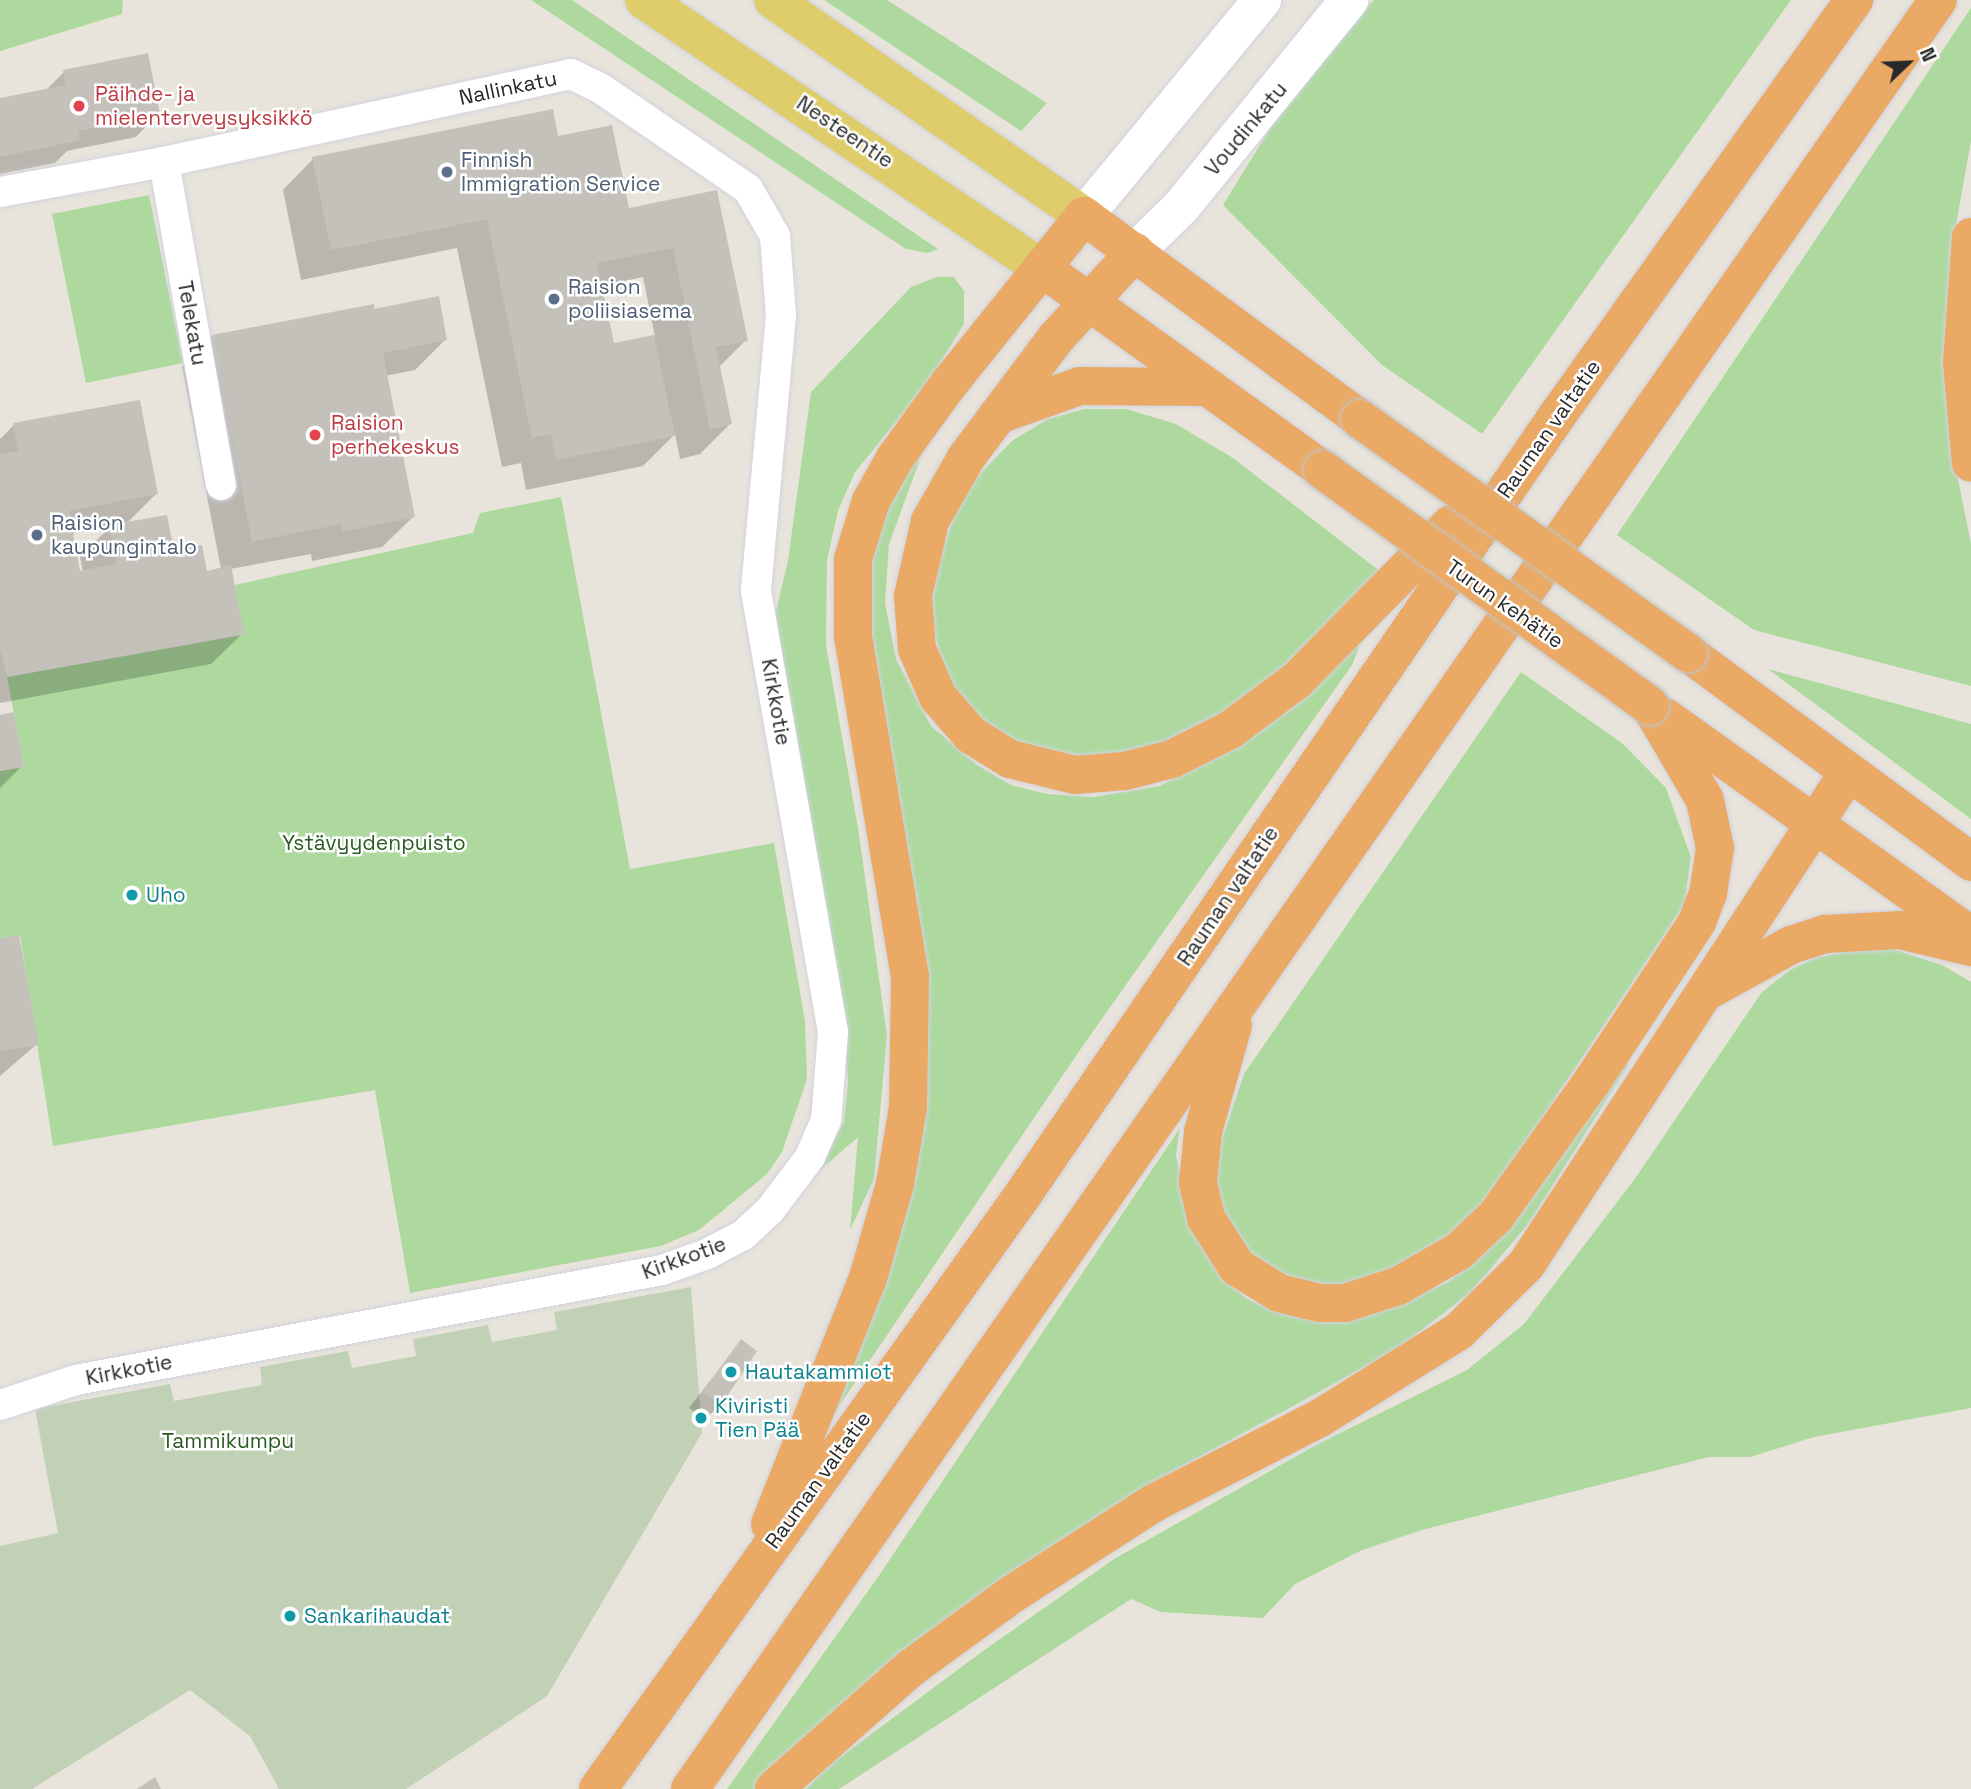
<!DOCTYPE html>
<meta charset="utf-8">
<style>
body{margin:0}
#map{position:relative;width:1971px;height:1789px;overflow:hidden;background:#e9e4db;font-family:"Space Grotesk",sans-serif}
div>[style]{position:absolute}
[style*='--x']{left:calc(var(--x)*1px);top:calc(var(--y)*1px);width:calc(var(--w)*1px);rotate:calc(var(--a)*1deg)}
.green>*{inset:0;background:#add99e}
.cemetery>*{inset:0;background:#c0d1b5}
.shadow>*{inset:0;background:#0003}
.building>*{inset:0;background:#c4c1bb}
.roads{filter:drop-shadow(0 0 2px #d1d3df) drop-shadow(0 0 2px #d1d3df)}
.street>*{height:30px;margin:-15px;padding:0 15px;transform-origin:15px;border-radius:15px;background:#fff}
.secondary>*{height:38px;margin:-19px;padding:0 19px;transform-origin:19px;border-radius:19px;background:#fff}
.primary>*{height:38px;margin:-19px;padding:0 19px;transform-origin:19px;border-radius:19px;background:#dfcd6b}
.highway>*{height:38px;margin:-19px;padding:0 19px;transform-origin:19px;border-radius:19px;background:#eaaa65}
.bridges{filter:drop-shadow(0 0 2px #c3c3c3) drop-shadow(0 0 2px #c3c3c3)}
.highway-bridge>*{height:38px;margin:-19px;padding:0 19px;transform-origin:19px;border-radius:19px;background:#eaaa65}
.dots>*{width:19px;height:19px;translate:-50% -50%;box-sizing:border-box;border:4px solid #fff;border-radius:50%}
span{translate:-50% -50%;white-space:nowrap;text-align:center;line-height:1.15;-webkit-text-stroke:5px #fff;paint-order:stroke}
.street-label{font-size:21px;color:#282828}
.health-label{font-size:21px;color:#be3a42}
.left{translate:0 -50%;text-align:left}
.service-label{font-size:21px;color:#4e5e75}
.park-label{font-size:21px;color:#295b22}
.culture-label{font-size:21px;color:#0d838f}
.north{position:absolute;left:1873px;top:28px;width:70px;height:70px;-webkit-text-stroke:5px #fff;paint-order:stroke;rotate:67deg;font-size:19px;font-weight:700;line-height:28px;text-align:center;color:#282828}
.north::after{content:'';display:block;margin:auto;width:24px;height:32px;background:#282828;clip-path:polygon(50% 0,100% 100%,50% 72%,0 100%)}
</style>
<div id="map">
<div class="green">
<i style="clip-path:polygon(0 0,123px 0,122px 14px,0 51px)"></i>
<i style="clip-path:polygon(531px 0,572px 0,938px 249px,928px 253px,906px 249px)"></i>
<i style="clip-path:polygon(824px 0,887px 0,1047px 103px,1021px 131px)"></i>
<i style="clip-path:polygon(1374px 0,1791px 0,1482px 434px,1382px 365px,1223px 205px,1305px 72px)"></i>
<i style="clip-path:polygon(1971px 8px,1971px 141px,1951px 253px,1944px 343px,1952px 449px,1971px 544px,1971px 686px,1754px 630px,1617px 535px)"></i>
<i style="clip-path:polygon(149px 195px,183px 363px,86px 383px,52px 214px)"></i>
<i style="clip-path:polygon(937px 277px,954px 277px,964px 291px,964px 324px,928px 383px,855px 472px,838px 511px,827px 560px,826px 645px,859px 834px,887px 1036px,874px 1179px,850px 1230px,858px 1137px,819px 1171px,844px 1121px,848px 1082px,843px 1008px,774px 619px,788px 561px,811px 392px,911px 287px)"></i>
<i style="clip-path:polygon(1085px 409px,1126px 409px,1176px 424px,1233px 458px,1381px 572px,1271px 677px,1222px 714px,1166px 745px,1130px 754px,1080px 756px,1035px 749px,1000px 736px,949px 688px,930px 616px,941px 552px,965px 489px,1013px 440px,1048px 419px)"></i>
<i style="clip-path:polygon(926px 443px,889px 544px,885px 603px,896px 659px,931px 726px,977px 765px,1011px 785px,1047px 794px,1093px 797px,1160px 786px,1228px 749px,1360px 645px,1352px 665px,1082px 1047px,831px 1418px,913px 1166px,870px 693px,861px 549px)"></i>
<i style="clip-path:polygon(561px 497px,630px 869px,774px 843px,805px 1021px,807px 1079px,782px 1152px,767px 1174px,699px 1230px,661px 1246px,410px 1293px,375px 1090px,53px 1146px,20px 935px,0 938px,0 771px,24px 766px,7px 677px,243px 635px,235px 585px,473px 533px,480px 513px)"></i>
<i style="clip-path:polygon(1768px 669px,1971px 724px,1971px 819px)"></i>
<i style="clip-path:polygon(1521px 672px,1623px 744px,1666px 788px,1691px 857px,1684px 905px,1482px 1208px,1438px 1253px,1327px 1290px,1259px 1265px,1225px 1225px,1216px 1181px,1222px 1139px,1244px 1074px)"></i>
<i style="clip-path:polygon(1862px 948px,1895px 950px,1942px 965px,1971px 982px,1971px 1408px,1814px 1437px,1750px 1457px,1709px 1457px,1422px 1530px,1360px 1551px,1295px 1584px,1263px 1618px,1161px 1612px,1131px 1599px,839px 1789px,806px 1789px,827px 1767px,983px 1651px,1114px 1559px,1318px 1444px,1467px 1370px,1524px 1324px,1634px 1180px,1762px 992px,1790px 970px,1815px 958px)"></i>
<i style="clip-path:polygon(1624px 1061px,1629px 1064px,1529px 1223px,1471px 1292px,1396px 1350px,1148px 1485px,789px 1754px,755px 1789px,727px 1789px,878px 1577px,1180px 1128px,1176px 1156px,1192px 1226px,1224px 1280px,1246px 1298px,1270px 1310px,1309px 1320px,1383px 1310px,1448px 1282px,1494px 1244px)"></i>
</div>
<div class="cemetery">
<i style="clip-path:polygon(691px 1287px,702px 1433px,547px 1696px,406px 1789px,279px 1789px,250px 1736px,190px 1690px,32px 1789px,0 1789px,0 1546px,58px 1533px,35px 1409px,170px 1384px,174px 1401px,262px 1385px,260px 1367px,348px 1351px,352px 1368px,416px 1356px,413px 1339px,488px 1325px,492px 1342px,557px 1330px,554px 1312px)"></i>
</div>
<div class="shadow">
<i style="clip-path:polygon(64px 72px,158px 114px,136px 137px,67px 151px,55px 163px,0 174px,0 100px,45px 91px)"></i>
<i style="clip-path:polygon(evenodd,557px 138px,627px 210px,716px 192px,746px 340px,718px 368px,730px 424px,700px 454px,680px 459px,675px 434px,643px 466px,526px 490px,521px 463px,502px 467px,457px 248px,301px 280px,283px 190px,313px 159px,557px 138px,643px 277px,655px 337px,612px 345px,600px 286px,643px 277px)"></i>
<i style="clip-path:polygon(evenodd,373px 311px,445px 340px,415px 370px,385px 376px,413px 517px,382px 547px,312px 561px,311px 554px,230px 569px,242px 634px,211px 664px,0 703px,0 439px,14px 425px,156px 494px,126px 524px,206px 573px,221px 569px,182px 367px,212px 336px,373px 311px,110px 527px,80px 557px,83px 572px,78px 573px,71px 534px,110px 527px)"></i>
<i style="clip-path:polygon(0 717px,22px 766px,0 788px)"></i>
<i style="clip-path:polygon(0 940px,37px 1044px,0 1076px)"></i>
<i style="clip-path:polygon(741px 1341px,755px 1351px,721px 1403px,706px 1419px,689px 1408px)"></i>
</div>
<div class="building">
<i style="clip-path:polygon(148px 53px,160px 114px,78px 131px,80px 140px,0 157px,0 98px,66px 85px,63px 70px)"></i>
<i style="clip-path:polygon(553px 109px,558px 136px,612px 125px,629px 208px,717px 190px,748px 341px,716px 347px,732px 424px,710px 429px,673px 248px,597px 263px,614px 343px,654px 335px,675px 436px,556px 460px,551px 434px,532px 438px,487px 219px,331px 250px,312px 157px)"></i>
<i style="clip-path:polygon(439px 296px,447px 340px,383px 353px,415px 517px,342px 532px,341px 524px,252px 542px,212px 335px,374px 304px,374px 309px)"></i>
<i style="clip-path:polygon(140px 400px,158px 494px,69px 511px,80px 571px,117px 564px,109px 525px,167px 515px,174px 550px,202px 545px,207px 571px,231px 565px,244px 634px,7px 677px,0 648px,0 455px,18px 451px,13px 423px)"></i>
<i style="clip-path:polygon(14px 712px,24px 767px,0 771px,0 715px)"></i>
<i style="clip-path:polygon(19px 935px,39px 1045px,0 1051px,0 938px)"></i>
<i style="clip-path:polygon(741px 1339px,757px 1351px,722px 1404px,702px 1393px)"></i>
<i style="clip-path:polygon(155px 1777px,161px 1789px,137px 1789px)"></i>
</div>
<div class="roads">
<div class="street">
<i style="--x:164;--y:162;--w:328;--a:80"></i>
<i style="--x:0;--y:192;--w:167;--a:-10.4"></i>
<i style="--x:164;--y:162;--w:416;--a:-12.2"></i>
<i style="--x:571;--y:74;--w:32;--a:26"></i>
<i style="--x:600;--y:88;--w:179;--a:34.3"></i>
<i style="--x:748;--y:189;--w:54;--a:60.1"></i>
<i style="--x:775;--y:236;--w:79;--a:85.7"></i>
<i style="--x:781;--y:315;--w:277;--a:95.2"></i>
<i style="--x:756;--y:591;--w:448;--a:80.1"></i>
<i style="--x:833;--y:1032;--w:88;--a:94.5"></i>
<i style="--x:826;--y:1120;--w:40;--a:113.4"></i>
<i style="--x:810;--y:1157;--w:66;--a:127"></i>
<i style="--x:770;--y:1210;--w:37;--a:137"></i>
<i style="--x:743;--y:1235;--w:41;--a:152.2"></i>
<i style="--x:707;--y:1254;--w:48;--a:160.4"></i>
<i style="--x:662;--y:1270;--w:596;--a:169.37"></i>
<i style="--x:76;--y:1380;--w:80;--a:161.8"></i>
</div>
<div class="secondary">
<i style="--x:1084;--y:216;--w:280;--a:-50.5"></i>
<i style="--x:1135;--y:252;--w:64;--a:-44.4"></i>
<i style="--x:1181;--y:207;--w:267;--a:-50.9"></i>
</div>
<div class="primary">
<i style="--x:644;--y:0;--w:480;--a:34"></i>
<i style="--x:773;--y:0;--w:379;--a:34.8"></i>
</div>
<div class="highway">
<i style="--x:1971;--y:237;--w:126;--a:94.1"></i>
<i style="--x:1962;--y:363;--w:100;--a:84.9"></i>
<i style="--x:1135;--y:252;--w:117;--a:132.6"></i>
<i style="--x:1056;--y:338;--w:150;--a:126.9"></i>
<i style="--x:966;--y:458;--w:73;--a:119.7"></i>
<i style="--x:930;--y:521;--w:77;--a:102.8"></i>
<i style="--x:913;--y:596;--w:53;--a:85.7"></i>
<i style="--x:917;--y:649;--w:52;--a:66.4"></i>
<i style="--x:938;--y:697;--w:50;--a:49"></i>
<i style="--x:971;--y:735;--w:46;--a:31.6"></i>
<i style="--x:1010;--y:759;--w:67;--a:13.8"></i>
<i style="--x:1075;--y:775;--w:50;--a:-4.6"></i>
<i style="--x:1125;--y:771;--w:49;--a:-14.3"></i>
<i style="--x:1172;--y:759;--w:65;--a:-26.6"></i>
<i style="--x:1230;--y:730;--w:84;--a:-36.7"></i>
<i style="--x:1297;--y:680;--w:219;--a:-45.4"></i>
<i style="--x:1042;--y:268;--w:346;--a:35.7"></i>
<i style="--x:998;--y:415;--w:87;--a:-19.5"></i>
<i style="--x:1080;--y:386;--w:127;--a:0.5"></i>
<i style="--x:1688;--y:653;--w:352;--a:36.4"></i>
<i style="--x:1665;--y:717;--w:376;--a:35.5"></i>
<i style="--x:1707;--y:991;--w:96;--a:-28.7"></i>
<i style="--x:1791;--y:945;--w:36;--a:-18"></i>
<i style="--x:1825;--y:934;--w:75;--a:-3.1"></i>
<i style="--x:1900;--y:930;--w:73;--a:13.5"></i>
<i style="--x:1233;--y:1025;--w:111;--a:105.7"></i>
<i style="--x:1203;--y:1132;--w:51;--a:95.6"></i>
<i style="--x:1198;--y:1183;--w:36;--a:77"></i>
<i style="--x:1206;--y:1218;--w:58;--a:57.7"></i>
<i style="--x:1237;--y:1267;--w:49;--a:31.8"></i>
<i style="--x:1279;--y:1293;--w:42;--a:13.7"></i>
<i style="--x:1320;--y:1303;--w:25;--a:0"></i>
<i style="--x:1345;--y:1303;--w:56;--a:-17.8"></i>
<i style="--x:1398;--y:1286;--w:70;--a:-29.8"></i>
<i style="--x:1459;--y:1251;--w:51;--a:-43.4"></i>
<i style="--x:1496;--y:1216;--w:163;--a:-54.5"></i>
<i style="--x:1591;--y:1083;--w:193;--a:-56.6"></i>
<i style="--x:1697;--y:922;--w:30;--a:-69"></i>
<i style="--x:1708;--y:894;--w:47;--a:-81.3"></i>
<i style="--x:1715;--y:848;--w:49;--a:-101.8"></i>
<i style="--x:1705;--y:800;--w:109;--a:-120.3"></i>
<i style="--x:770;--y:1524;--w:265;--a:-68.3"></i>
<i style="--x:868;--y:1278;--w:98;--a:-74"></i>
<i style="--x:895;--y:1184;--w:78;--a:-80.4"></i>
<i style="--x:908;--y:1107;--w:130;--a:-89.1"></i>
<i style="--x:910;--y:977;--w:346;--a:-99.5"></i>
<i style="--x:853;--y:636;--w:77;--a:-90"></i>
<i style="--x:853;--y:559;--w:61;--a:-72.8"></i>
<i style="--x:871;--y:501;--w:49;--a:-60.8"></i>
<i style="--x:895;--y:458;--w:90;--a:-54"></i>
<i style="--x:948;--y:385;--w:217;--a:-51.2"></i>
<i style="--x:1084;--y:216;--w:343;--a:36.3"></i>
<i style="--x:598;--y:1789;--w:725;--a:-54.43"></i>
<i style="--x:1020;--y:1199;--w:953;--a:-55.56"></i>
<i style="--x:1559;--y:413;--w:508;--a:-54.46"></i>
<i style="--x:690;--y:1789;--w:2181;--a:-55.1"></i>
<i style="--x:774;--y:1789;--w:183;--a:-41.5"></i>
<i style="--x:911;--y:1668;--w:127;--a:-36.1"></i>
<i style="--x:1014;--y:1593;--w:164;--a:-32.8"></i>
<i style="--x:1152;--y:1504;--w:189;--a:-27.1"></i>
<i style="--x:1320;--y:1418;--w:164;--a:-32"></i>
<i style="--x:1459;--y:1331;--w:94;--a:-44.6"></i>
<i style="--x:1526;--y:1265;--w:588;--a:-56.8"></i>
</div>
</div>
<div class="bridges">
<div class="highway-bridge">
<i style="--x:1360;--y:419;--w:403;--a:35.5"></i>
<i style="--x:1323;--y:470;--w:403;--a:35.8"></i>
</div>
</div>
<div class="dots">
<i style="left:79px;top:106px;background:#e0444e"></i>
<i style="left:447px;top:172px;background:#5c6f8a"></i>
<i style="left:554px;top:299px;background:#5c6f8a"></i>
<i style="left:315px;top:435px;background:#e0444e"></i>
<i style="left:37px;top:535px;background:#5c6f8a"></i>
<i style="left:132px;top:895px;background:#0f9aa8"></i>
<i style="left:731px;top:1372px;background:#0f9aa8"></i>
<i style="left:701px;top:1418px;background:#0f9aa8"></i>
<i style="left:290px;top:1616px;background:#0f9aa8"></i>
</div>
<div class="street-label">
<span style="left:508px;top:88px;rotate:-12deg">Nallinkatu</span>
<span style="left:1246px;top:129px;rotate:-50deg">Voudinkatu</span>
<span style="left:845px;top:132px;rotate:34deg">Nesteentie</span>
<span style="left:192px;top:323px;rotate:80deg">Telekatu</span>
<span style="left:1549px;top:429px;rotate:-55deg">Rauman valtatie</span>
<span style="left:1505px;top:604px;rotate:35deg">Turun kehätie</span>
<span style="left:776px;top:702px;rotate:80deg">Kirkkotie</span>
<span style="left:1228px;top:896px;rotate:-56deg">Rauman valtatie</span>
<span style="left:684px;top:1258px;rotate:-20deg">Kirkkotie</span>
<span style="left:129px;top:1370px;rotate:-11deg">Kirkkotie</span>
<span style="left:818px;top:1480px;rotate:-54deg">Rauman valtatie</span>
</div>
<div class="health-label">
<span class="left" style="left:95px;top:106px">Päihde- ja<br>mielenterveysyksikkö</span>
<span class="left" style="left:331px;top:435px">Raision<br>perhekeskus</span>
</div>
<div class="service-label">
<span class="left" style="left:461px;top:172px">Finnish<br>Immigration Service</span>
<span class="left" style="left:568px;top:299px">Raision<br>poliisiasema</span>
<span class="left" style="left:51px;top:535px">Raision<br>kaupungintalo</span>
</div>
<div class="park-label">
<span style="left:374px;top:843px">Ystävyydenpuisto</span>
<span style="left:228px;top:1441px">Tammikumpu</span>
</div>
<div class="culture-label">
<span class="left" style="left:146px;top:895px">Uho</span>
<span class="left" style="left:745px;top:1372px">Hautakammiot</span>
<span class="left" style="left:715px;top:1418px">Kiviristi<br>Tien Pää</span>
<span class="left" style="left:304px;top:1616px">Sankarihaudat</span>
</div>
<div class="north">N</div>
</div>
